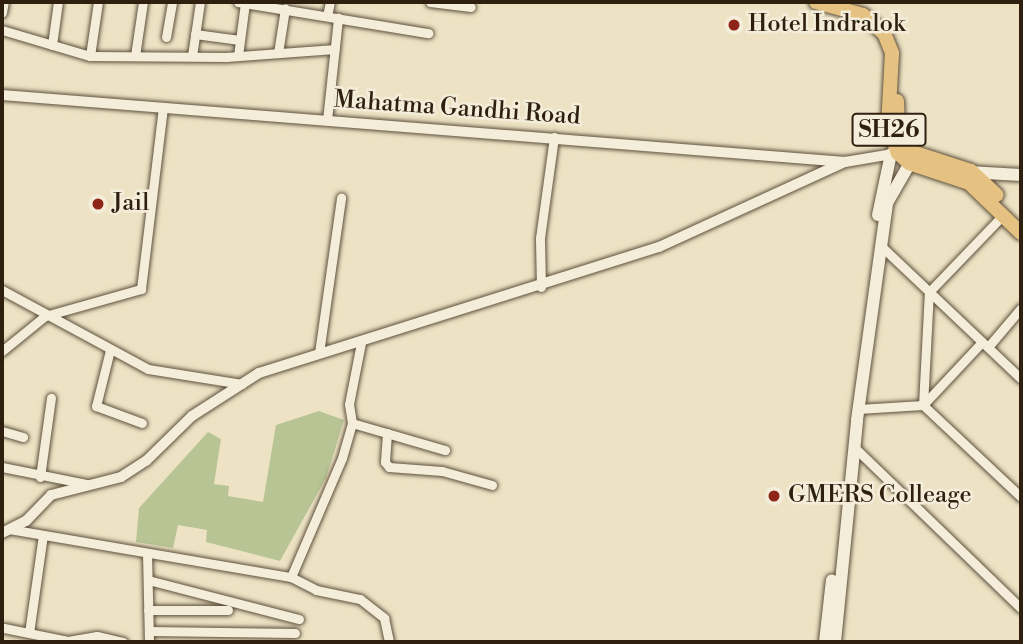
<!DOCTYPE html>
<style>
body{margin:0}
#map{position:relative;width:1023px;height:644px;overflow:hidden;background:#ede3c4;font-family:"Libre Bodoni",serif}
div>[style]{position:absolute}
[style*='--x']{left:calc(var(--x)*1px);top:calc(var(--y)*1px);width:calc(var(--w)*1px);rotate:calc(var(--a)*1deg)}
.green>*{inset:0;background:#b8c494}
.roads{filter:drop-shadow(0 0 2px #5e503c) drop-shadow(0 0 2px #5e503c)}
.minor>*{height:9px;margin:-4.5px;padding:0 4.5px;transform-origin:4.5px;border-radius:4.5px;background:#f3edd9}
.tertiary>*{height:10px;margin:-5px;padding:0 5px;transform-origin:5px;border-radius:5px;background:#f3edd9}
.secondary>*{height:12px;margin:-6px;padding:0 6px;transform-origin:6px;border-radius:6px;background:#f3edd9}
.primary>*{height:14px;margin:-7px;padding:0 7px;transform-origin:7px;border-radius:7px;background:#e6c282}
.dots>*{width:19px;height:19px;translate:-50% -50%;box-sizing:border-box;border:4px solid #f3edd9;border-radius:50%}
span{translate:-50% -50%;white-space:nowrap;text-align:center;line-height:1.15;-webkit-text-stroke:5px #f3edd9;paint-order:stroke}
.shield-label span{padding:2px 5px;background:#f3edd9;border:2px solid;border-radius:5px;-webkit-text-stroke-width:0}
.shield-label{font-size:23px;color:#2f1f0f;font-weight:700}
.poi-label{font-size:24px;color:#2f1f0f}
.left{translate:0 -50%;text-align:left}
.street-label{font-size:24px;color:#2f1f0f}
.frame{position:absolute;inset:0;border:4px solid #2f1f0f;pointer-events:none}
</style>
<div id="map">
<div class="green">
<i style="clip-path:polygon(319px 411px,344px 420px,326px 478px,280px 561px,206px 542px,207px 530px,178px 525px,173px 548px,136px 542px,139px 508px,208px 432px,221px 439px,214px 484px,229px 486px,228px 496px,263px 502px,276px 425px)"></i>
</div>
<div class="roads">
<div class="minor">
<i style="--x:238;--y:2;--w:193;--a:9.3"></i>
<i style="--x:430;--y:2;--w:41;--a:7"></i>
<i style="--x:327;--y:16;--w:14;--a:-78"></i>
<i style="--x:2;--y:30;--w:92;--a:16.5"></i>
<i style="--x:90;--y:56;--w:136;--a:0.4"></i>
<i style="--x:226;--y:57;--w:109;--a:-4.2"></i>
<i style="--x:195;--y:34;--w:45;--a:7.6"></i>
<i style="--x:166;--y:37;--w:36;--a:-80"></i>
<i style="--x:52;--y:45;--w:43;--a:-82.1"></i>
<i style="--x:278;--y:53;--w:45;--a:-81"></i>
<i style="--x:90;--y:56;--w:55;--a:-81.6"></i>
<i style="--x:135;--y:56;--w:55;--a:-81.6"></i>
<i style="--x:192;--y:56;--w:55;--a:-81.6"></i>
<i style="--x:238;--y:56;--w:53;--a:-82.5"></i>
<i style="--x:327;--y:120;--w:103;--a:-83.8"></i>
<i style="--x:881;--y:246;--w:193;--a:43.5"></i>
<i style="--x:541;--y:287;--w:49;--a:-91.2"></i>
<i style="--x:540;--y:238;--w:102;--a:-82.1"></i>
<i style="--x:2;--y:290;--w:166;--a:28.4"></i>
<i style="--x:148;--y:369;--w:95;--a:9.1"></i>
<i style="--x:982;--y:342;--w:86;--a:133.1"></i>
<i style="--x:923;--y:405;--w:134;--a:43.2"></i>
<i style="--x:988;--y:347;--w:51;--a:-49.8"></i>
<i style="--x:110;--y:350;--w:58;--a:104"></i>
<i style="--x:96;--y:406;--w:49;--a:20.3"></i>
<i style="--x:2;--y:351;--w:55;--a:-39.1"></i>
<i style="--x:45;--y:316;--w:100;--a:-15.7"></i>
<i style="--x:141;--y:289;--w:182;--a:-83.1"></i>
<i style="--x:319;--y:353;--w:157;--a:-81.9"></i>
<i style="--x:858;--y:409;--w:65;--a:-3.5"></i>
<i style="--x:923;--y:405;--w:113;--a:-87"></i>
<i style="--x:929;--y:292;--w:107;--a:-46.1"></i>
<i style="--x:352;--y:423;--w:97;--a:16.2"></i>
<i style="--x:2;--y:431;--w:22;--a:16"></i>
<i style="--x:387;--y:433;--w:29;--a:94"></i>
<i style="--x:385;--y:462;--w:6;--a:51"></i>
<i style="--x:389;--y:467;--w:53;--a:4.3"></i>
<i style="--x:442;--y:471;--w:52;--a:15.6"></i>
<i style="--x:854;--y:447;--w:232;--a:44"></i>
<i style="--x:2;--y:467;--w:87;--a:11.3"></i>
<i style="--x:40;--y:477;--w:80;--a:-82.1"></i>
<i style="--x:9;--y:529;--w:286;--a:9.7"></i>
<i style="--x:291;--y:577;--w:28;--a:27"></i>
<i style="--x:316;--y:590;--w:45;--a:11.6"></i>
<i style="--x:360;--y:599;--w:31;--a:38"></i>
<i style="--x:384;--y:618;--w:25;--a:78"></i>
<i style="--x:147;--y:553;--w:89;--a:88.7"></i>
<i style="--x:291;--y:577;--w:129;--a:-66.8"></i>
<i style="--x:342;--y:458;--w:36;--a:-74"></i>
<i style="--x:352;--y:423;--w:19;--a:-99"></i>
<i style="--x:349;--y:404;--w:62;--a:-78.9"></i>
<i style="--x:148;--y:580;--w:156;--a:14.5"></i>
<i style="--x:148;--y:610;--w:80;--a:0"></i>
<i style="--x:4;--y:628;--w:65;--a:11.5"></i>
<i style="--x:68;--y:641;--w:29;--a:-10"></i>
<i style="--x:97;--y:636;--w:27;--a:13"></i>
<i style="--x:149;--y:631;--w:146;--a:0.8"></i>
<i style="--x:29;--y:633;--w:99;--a:-81.9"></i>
</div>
<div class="tertiary">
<i style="--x:2;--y:13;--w:11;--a:-80"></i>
<i style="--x:2;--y:95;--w:846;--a:4.54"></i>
<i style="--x:845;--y:162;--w:55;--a:-9.5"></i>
<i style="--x:2;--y:533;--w:27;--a:-27"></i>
<i style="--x:26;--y:521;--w:36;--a:-46"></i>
<i style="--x:51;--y:495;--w:72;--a:-14.4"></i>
<i style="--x:121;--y:477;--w:30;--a:-33"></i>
<i style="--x:146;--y:461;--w:64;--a:-44.4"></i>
<i style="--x:192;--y:416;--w:80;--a:-32.7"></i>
<i style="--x:259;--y:373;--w:419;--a:-17.5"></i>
<i style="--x:659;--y:247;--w:205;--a:-24.6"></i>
</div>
<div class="secondary">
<i style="--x:968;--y:172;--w:53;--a:3.2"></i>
<i style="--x:878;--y:215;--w:62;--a:-78"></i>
<i style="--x:825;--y:642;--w:62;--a:-83.6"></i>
<i style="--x:835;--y:642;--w:223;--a:-84.3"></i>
<i style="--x:857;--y:420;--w:219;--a:-82.1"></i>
<i style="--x:887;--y:203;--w:54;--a:-60.1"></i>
</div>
<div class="primary">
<i style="--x:816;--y:2;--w:49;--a:15.5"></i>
<i style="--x:863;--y:15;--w:28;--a:41"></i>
<i style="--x:884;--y:33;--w:22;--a:68"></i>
<i style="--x:892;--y:53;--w:73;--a:93.1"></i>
<i style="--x:888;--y:126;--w:29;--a:70"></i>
<i style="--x:898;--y:153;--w:15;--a:42"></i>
<i style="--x:909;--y:163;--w:63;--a:18.4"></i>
<i style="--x:969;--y:183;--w:72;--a:43.9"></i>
<i style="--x:897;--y:101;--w:26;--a:88"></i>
<i style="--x:898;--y:127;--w:26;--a:65"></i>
<i style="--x:909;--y:151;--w:65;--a:17.9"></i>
<i style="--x:971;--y:171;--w:35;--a:43"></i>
</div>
</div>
<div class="dots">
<i style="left:734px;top:25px;background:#8f2418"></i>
<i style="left:98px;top:204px;background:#8f2418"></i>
<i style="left:774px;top:496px;background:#8f2418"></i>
</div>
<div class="shield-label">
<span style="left:889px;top:130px">SH26</span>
</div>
<div class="poi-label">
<span class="left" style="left:748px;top:25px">Hotel Indralok</span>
<span class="left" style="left:112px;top:204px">Jail</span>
<span class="left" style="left:788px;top:496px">GMERS Colleage</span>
</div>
<div class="street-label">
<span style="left:457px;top:109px;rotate:4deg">Mahatma Gandhi Road</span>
</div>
<div class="frame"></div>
</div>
